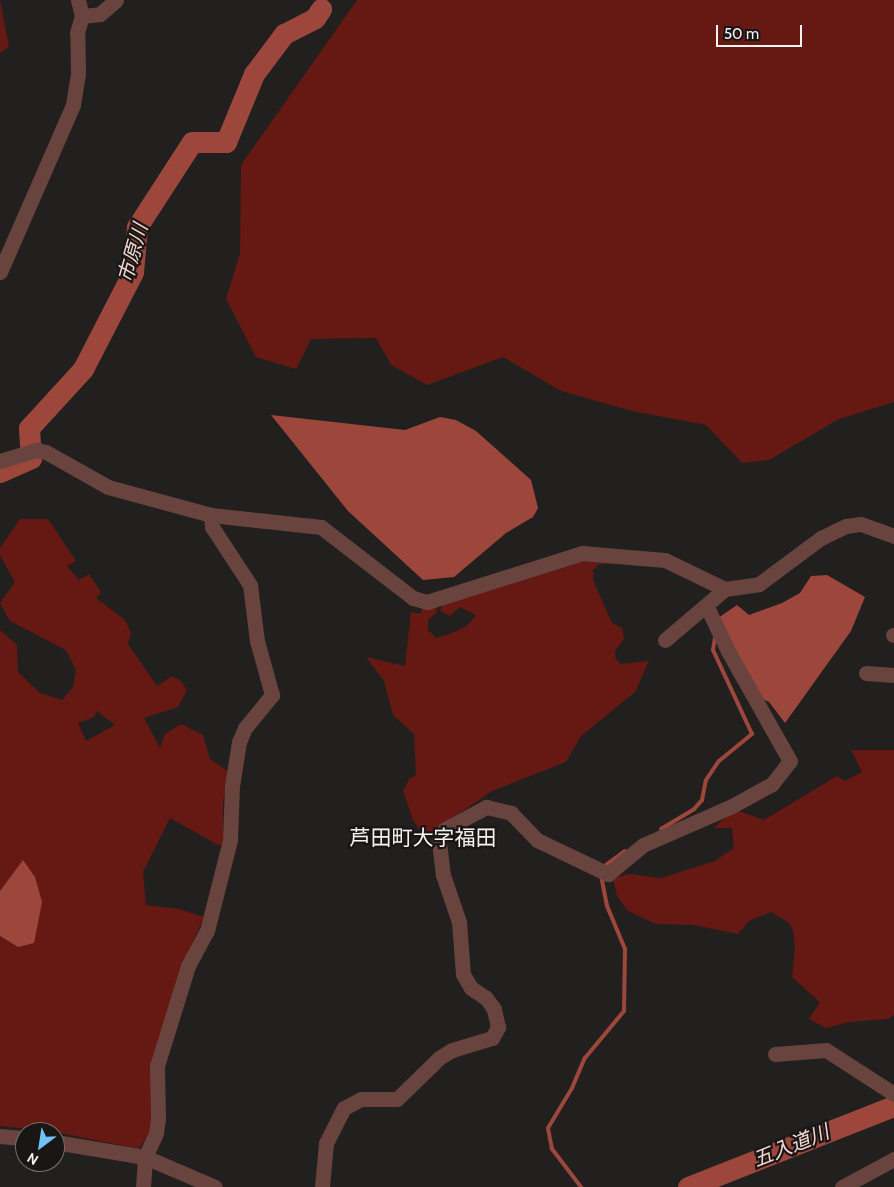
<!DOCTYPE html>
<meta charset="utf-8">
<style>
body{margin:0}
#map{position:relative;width:894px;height:1187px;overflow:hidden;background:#221f1f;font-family:Cabin,"Noto Sans JP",sans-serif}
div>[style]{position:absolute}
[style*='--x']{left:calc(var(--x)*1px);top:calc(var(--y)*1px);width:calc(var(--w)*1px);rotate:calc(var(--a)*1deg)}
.green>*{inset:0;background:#661812}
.water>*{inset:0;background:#9d463c}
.stream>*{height:4px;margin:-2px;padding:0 2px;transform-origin:2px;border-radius:2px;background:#9d463c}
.river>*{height:21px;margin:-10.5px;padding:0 10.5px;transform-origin:10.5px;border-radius:10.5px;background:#9d463c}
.minor>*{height:15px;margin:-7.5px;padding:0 7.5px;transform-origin:7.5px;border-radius:7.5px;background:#69433e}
span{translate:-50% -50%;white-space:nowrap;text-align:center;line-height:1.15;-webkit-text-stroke:4.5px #191615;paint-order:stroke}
.water-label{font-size:20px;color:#f2d8d4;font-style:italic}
.quarter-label{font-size:21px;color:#f6f4f3}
.north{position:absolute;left:15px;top:1122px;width:50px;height:50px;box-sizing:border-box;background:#191615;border:1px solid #716f6e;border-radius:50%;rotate:211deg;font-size:14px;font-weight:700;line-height:20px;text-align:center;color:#f6f4f3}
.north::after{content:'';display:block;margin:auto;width:18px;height:22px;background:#71c1f5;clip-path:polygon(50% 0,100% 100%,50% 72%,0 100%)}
.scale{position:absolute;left:716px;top:25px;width:86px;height:22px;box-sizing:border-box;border:2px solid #f6f4f3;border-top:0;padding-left:6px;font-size:15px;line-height:18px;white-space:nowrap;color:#f6f4f3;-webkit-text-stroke:4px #191615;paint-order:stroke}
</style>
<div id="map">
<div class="green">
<i style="clip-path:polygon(0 0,9px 47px,0 53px)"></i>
<i style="clip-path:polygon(357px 0,894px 0,894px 402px,839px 419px,769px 460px,742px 463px,706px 425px,632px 411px,561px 391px,503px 357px,427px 385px,391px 365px,376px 338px,311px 339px,296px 369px,256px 357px,226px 299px,240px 253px,241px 165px)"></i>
<i style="clip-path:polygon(evenodd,20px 519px,48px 519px,76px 561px,67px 566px,79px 580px,89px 574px,101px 592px,96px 598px,125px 620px,131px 633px,128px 644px,157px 686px,172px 676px,181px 681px,187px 690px,178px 707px,144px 718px,160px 748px,165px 734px,181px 724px,203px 735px,210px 759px,229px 772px,223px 801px,223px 844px,218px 845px,170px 818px,143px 872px,146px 905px,179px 909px,204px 917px,186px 958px,152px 1128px,139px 1149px,55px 1132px,0 1126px,0 936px,18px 947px,24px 860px,0 891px,0 630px,17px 645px,18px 672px,40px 693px,62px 700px,73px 687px,76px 670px,66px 650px,10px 621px,0 603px,15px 582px,0 555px,0 548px,20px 519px,97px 711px,115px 725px,86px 741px,78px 723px,94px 717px,97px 711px)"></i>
<i style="clip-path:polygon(611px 558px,610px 564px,599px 564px,593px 570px,593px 580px,612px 623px,622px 628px,624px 639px,615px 651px,616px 659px,621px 664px,649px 661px,635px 692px,581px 736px,566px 762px,492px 791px,445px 823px,435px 835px,421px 832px,413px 820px,403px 791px,409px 779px,416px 775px,414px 734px,393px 715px,384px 681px,366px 657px,405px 666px,411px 612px,420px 614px,423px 606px,436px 606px,437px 612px,428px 620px,428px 630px,436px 638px,450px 634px,467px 626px,476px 615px,460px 607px,450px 616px,440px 611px,442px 605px,576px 559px)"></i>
<i style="clip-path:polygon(851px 750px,894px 750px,894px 1015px,888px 1019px,849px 1022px,826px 1028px,809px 1019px,820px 1002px,792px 977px,795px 947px,793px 930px,788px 922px,771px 912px,749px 921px,738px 934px,694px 925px,656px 924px,628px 911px,617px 896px,613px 878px,629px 874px,661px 878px,715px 861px,734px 848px,732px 828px,714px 828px,734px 809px,764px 820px,837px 776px,845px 781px,862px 772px)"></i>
</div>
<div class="water">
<i style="clip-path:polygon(271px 415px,405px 430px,440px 417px,456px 420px,476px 431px,531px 480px,538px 508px,533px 517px,506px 533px,454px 577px,423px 580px,348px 511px)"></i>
<i style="clip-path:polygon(827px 575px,865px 597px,851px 631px,785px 723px,769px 702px,759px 697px,718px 618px,737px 605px,749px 615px,782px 603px,800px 593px,811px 576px)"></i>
<i style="clip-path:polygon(23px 860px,35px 877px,42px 902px,34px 943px,18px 947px,0 936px,0 891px)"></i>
</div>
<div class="stream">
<i style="--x:661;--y:829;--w:39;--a:-31"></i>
<i style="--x:694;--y:809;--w:12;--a:-48"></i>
<i style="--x:702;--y:800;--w:20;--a:-79"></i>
<i style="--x:706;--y:780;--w:23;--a:-56"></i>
<i style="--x:719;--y:761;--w:43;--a:-39.3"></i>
<i style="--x:752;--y:734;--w:93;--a:-114.9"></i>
<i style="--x:713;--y:650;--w:13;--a:-81"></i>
<i style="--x:603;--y:867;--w:27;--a:-36"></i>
<i style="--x:581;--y:1187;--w:48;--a:-127.3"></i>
<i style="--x:552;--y:1149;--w:21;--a:-101"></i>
<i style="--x:548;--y:1128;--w:47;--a:-59"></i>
<i style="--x:572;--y:1088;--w:33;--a:-67"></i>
<i style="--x:585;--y:1058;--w:61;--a:-50.3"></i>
<i style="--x:624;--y:1011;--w:62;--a:-89.1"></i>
<i style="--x:625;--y:949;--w:47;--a:-112.7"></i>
<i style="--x:607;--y:906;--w:31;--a:-101"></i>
</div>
<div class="river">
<i style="--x:0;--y:472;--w:34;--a:-24"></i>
<i style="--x:31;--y:458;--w:30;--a:-94"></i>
<i style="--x:29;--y:428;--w:80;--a:-47.5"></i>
<i style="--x:83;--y:369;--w:109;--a:-62.7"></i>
<i style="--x:133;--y:272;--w:45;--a:-84.9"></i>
<i style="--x:137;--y:227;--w:101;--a:-57.1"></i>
<i style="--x:192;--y:142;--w:34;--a:0"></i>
<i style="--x:226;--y:142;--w:74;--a:-67.6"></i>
<i style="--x:254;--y:74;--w:50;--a:-53.1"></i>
<i style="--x:284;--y:34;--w:35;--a:-27"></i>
<i style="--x:315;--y:18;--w:11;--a:-56"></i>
<i style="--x:688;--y:1187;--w:221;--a:-21.5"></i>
</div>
<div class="minor">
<i style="--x:78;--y:0;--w:16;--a:76"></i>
<i style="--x:0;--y:272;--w:182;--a:-66.4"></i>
<i style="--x:73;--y:105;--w:33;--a:-81"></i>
<i style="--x:78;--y:72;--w:39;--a:-91"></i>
<i style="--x:77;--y:33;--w:18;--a:-74"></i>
<i style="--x:82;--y:16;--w:18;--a:-6"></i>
<i style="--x:100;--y:14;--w:21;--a:-41"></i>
<i style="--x:0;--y:461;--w:39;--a:-17"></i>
<i style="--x:37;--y:450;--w:9;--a:13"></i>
<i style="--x:46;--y:452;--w:71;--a:29.4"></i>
<i style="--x:108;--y:487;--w:107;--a:15.2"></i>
<i style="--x:211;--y:515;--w:111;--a:6.2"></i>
<i style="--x:321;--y:527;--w:116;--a:37.7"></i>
<i style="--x:413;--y:598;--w:15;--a:16"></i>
<i style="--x:427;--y:602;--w:163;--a:-17.5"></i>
<i style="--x:582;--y:553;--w:83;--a:4.8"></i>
<i style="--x:665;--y:560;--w:67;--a:25.8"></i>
<i style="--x:725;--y:589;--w:34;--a:-8"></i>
<i style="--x:759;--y:584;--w:77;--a:-36.6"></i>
<i style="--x:821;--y:538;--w:28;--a:-26"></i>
<i style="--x:846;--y:526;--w:15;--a:-8"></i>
<i style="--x:861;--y:524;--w:35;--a:20"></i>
<i style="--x:893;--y:635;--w:1;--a:0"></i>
<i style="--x:665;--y:640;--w:79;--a:-40.4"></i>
<i style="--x:866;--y:673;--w:28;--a:4"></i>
<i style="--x:775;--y:1054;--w:51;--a:-4.5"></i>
<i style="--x:826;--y:1050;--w:81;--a:32.9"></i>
<i style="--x:0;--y:1136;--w:25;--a:5"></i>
<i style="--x:55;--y:1142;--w:91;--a:9.5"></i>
<i style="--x:145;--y:1157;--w:76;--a:23.2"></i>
<i style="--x:143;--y:1187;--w:30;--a:-86"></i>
<i style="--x:145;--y:1157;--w:26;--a:-65"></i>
<i style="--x:156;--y:1133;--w:15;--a:-82"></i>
<i style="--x:158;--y:1118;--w:52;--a:-91.1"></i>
<i style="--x:157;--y:1066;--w:105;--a:-72.8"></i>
<i style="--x:188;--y:966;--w:40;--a:-62"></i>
<i style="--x:207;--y:931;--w:94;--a:-75.8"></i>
<i style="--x:230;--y:840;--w:54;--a:-87.9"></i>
<i style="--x:232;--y:786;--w:45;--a:-81"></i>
<i style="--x:239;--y:742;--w:15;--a:-67"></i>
<i style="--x:245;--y:728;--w:43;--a:-50.7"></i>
<i style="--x:272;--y:695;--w:56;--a:-105.5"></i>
<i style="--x:257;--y:641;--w:56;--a:-97.1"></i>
<i style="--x:250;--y:585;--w:69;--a:-123.2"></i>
<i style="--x:212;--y:527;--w:12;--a:-95"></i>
<i style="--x:322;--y:1187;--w:44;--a:-84.8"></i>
<i style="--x:326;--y:1143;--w:39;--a:-63"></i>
<i style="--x:344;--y:1108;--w:19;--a:-28"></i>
<i style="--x:361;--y:1099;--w:36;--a:0"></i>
<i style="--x:397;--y:1099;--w:59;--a:-44.3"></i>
<i style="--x:439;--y:1058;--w:15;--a:-32"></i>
<i style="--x:452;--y:1050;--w:42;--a:-16.7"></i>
<i style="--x:492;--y:1038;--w:13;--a:-61"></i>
<i style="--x:498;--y:1027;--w:18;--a:-103"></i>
<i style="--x:494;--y:1009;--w:14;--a:-126"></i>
<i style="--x:486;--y:998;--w:18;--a:-146"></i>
<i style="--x:471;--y:988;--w:16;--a:-120"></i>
<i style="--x:463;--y:974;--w:52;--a:-94.4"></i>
<i style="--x:459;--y:922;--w:50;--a:-108.8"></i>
<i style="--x:443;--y:875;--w:35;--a:-97"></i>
<i style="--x:439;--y:840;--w:13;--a:-61"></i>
<i style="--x:445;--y:829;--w:47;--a:-28.2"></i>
<i style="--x:486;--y:807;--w:26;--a:13"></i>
<i style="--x:511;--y:813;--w:37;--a:46"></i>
<i style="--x:537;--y:840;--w:79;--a:25.6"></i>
<i style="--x:608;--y:874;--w:45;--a:-39.6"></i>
<i style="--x:643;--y:845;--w:97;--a:-23.7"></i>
<i style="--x:732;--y:806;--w:46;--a:-28.8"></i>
<i style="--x:772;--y:784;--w:29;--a:-52"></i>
<i style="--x:790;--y:761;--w:126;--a:-119.4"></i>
<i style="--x:728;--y:651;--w:49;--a:-115.5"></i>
<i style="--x:842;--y:1187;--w:59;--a:-28.3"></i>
</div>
<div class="water-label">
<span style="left:133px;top:253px;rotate:-74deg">市原川</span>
<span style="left:791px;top:1146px;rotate:-22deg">五入道川</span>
</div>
<div class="quarter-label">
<span style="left:423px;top:838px">芦田町大字福田</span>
</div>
<div class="north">N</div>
<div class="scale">50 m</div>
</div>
